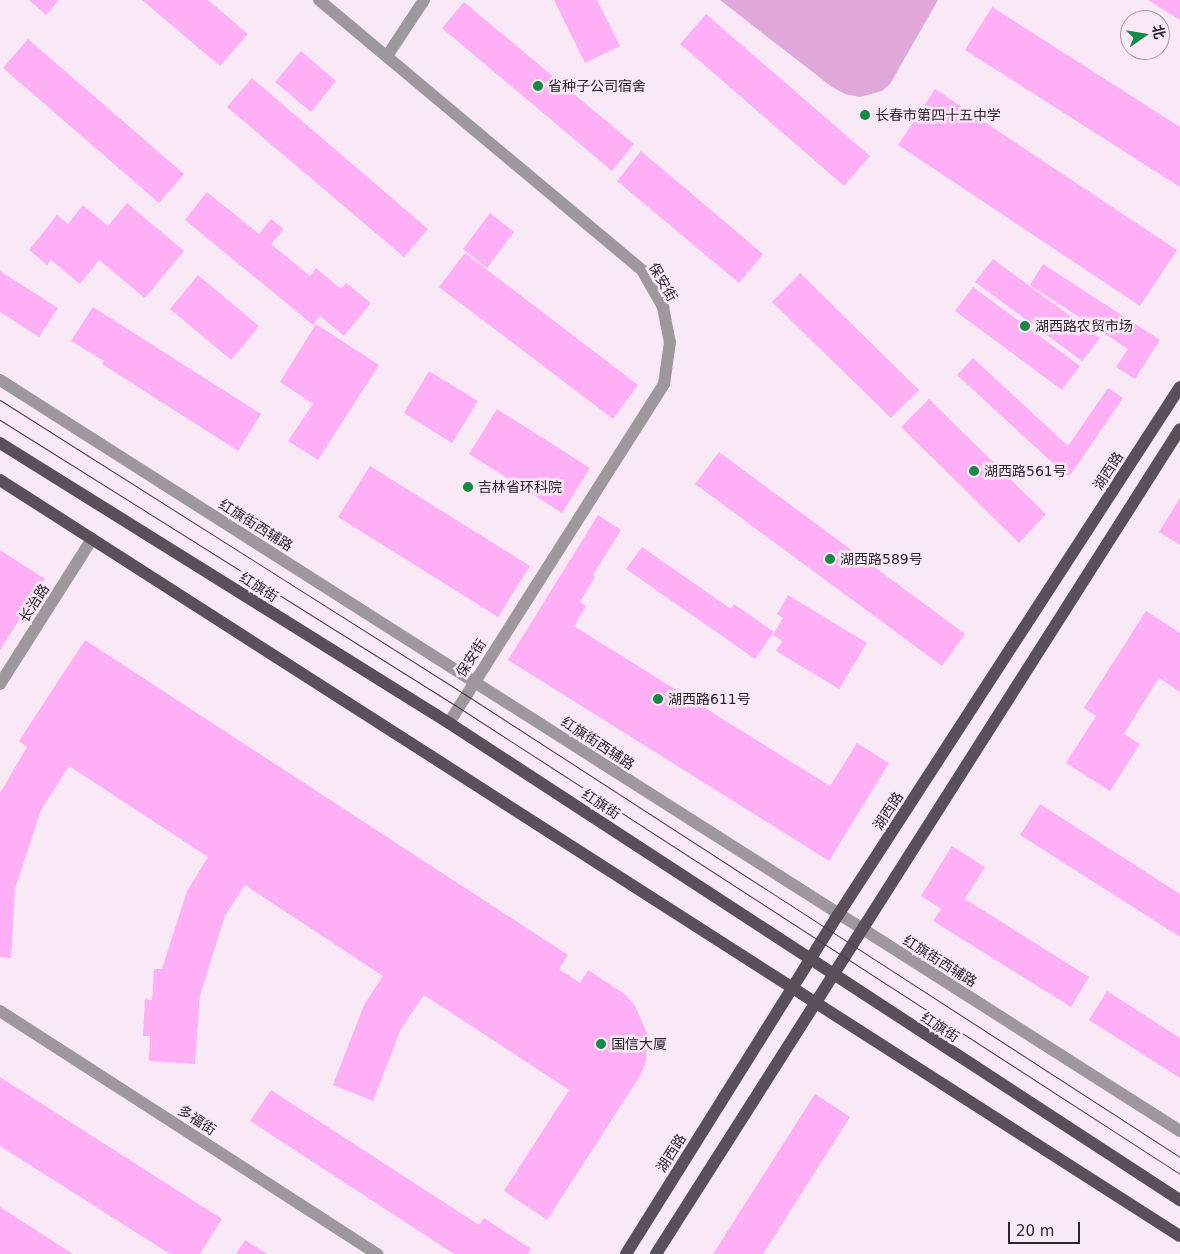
<!DOCTYPE html>
<meta charset="utf-8">
<style>
body{margin:0}
#map{position:relative;width:1180px;height:1254px;overflow:hidden;background:#f9e9f7;font-family:"DejaVu Sans","Noto Sans SC",sans-serif}
div>[style]{position:absolute}
[style*='--x']{left:calc(var(--x)*1px);top:calc(var(--y)*1px);width:calc(var(--w)*1px);rotate:calc(var(--a)*1deg)}
.green>*{inset:0;background:#e0a8d9}
.building>*{inset:0;background:#feaff5}
.minor>*{height:12px;margin:-6px;padding:0 6px;transform-origin:6px;border-radius:6px;background:#9e979d}
.major>*{height:12px;margin:-6px;padding:0 6px;transform-origin:6px;border-radius:6px;background:#5b505a}
.tram>*{height:1px;margin:-0.5px;padding:0 0.5px;transform-origin:0.5px;border-radius:0.5px;background:#433c42}
.dots>*{width:14px;height:14px;translate:-50% -50%;box-sizing:border-box;border:2px solid #f9e9f7;border-radius:50%}
span{translate:-50% -50%;white-space:nowrap;text-align:center;line-height:1.15;-webkit-text-stroke:5px #f9e9f7;paint-order:stroke}
.poi-label{font-size:14px;color:#2c262b}
.left{translate:0 -50%;text-align:left}
.street-label{font-size:14px;color:#2c262b}
.north{position:absolute;left:1120px;top:10px;width:50px;height:50px;box-sizing:border-box;background:#f9e9f7;border:1px solid #a79ba5;border-radius:50%;rotate:77deg;font-size:14px;font-weight:700;line-height:20px;text-align:center;color:#2c262b}
.north::after{content:'';display:block;margin:auto;width:18px;height:22px;background:#158a44;clip-path:polygon(50% 0,100% 100%,50% 72%,0 100%)}
.scale{position:absolute;left:1008px;top:1222px;width:72px;height:22px;box-sizing:border-box;border:2px solid #2c262b;border-top:0;padding-left:6px;font-size:15px;line-height:18px;white-space:nowrap;color:#2c262b;-webkit-text-stroke:4px #f9e9f7;paint-order:stroke}
</style>
<div id="map">
<div class="green">
<i style="clip-path:polygon(720px 0,938px 0,890px 84px,882px 91px,860px 97px,845px 94px,832px 87px)"></i>
</div>
<div class="building">
<i style="clip-path:polygon(29px 0,59px 0,46px 15px)"></i>
<i style="clip-path:polygon(142px 0,208px 0,248px 34px,220px 66px)"></i>
<i style="clip-path:polygon(554px 0,597px 0,620px 46px,585px 63px)"></i>
<i style="clip-path:polygon(1148px 0,1180px 0,1180px 20px)"></i>
<i style="clip-path:polygon(464px 2px,634px 144px,612px 171px,442px 28px)"></i>
<i style="clip-path:polygon(992px 7px,1180px 127px,1180px 187px,965px 50px)"></i>
<i style="clip-path:polygon(706px 14px,870px 156px,844px 186px,680px 44px)"></i>
<i style="clip-path:polygon(28px 39px,184px 174px,159px 203px,3px 68px)"></i>
<i style="clip-path:polygon(301px 51px,336px 81px,311px 112px,275px 82px)"></i>
<i style="clip-path:polygon(252px 78px,428px 229px,404px 257px,227px 107px)"></i>
<i style="clip-path:polygon(935px 89px,1177px 250px,1140px 306px,898px 145px)"></i>
<i style="clip-path:polygon(641px 151px,763px 254px,739px 283px,617px 181px)"></i>
<i style="clip-path:polygon(207px 192px,259px 234px,271px 219px,284px 229px,271px 244px,310px 276px,316px 268px,341px 289px,346px 283px,371px 303px,344px 336px,320px 316px,313px 325px,185px 220px)"></i>
<i style="clip-path:polygon(127px 203px,184px 251px,145px 298px,99px 260px,80px 284px,51px 260px,47px 265px,29px 250px,57px 215px,68px 224px,83px 205px,108px 226px)"></i>
<i style="clip-path:polygon(490px 213px,514px 232px,487px 268px,463px 249px)"></i>
<i style="clip-path:polygon(465px 253px,638px 385px,613px 419px,439px 287px)"></i>
<i style="clip-path:polygon(993px 259px,1100px 338px,1082px 361px,975px 282px)"></i>
<i style="clip-path:polygon(1043px 264px,1160px 340px,1135px 379px,1116px 367px,1128px 349px,1030px 285px)"></i>
<i style="clip-path:polygon(0 271px,58px 308px,39px 337px,0 312px)"></i>
<i style="clip-path:polygon(800px 273px,919px 390px,891px 418px,772px 302px)"></i>
<i style="clip-path:polygon(198px 275px,259px 326px,231px 360px,170px 309px)"></i>
<i style="clip-path:polygon(973px 287px,1080px 366px,1062px 390px,955px 311px)"></i>
<i style="clip-path:polygon(93px 307px,261px 414px,238px 451px,102px 364px,104px 361px,71px 341px)"></i>
<i style="clip-path:polygon(316px 324px,379px 365px,318px 460px,288px 441px,313px 404px,280px 382px)"></i>
<i style="clip-path:polygon(973px 358px,1068px 446px,1108px 388px,1123px 398px,1071px 474px,1067px 476px,957px 375px)"></i>
<i style="clip-path:polygon(429px 371px,478px 401px,452px 443px,404px 413px)"></i>
<i style="clip-path:polygon(929px 399px,1046px 514px,1019px 543px,901px 427px)"></i>
<i style="clip-path:polygon(497px 409px,590px 468px,562px 513px,469px 454px)"></i>
<i style="clip-path:polygon(719px 452px,965px 634px,942px 666px,695px 484px)"></i>
<i style="clip-path:polygon(370px 466px,530px 566px,498px 617px,338px 517px)"></i>
<i style="clip-path:polygon(1180px 498px,1180px 545px,1159px 532px)"></i>
<i style="clip-path:polygon(598px 515px,621px 530px,593px 575px,595px 577px,580px 602px,586px 606px,574px 626px,830px 786px,857px 743px,889px 763px,829px 861px,508px 660px)"></i>
<i style="clip-path:polygon(642px 547px,731px 609px,734px 604px,774px 632px,755px 659px,626px 569px)"></i>
<i style="clip-path:polygon(0 550px,45px 579px,0 650px)"></i>
<i style="clip-path:polygon(788px 595px,867px 643px,839px 689px,776px 651px,782px 641px,773px 635px,783px 618px,777px 614px)"></i>
<i style="clip-path:polygon(1146px 611px,1180px 633px,1180px 692px,1159px 678px,1124px 734px,1140px 744px,1110px 791px,1066px 763px,1096px 716px,1084px 708px)"></i>
<i style="clip-path:polygon(85px 640px,568px 955px,559px 969px,580px 983px,588px 970px,626px 995px,635px 1006px,647px 1033px,646px 1062px,640px 1076px,547px 1220px,504px 1191px,569px 1090px,424px 995px,401px 1029px,373px 1101px,333px 1085px,364px 1005px,383px 976px,245px 885px,225px 916px,200px 995px,195px 1064px,149px 1061px,150px 1036px,143px 1036px,145px 999px,152px 1000px,154px 969px,162px 969px,187px 891px,208px 857px,69px 766px,41px 810px,15px 889px,11px 958px,0 957px,0 793px,27px 747px,19px 741px)"></i>
<i style="clip-path:polygon(1040px 804px,1180px 894px,1180px 937px,1020px 835px)"></i>
<i style="clip-path:polygon(952px 846px,985px 867px,965px 899px,1089px 977px,1071px 1007px,933px 921px,941px 909px,921px 896px)"></i>
<i style="clip-path:polygon(1107px 991px,1180px 1038px,1180px 1078px,1089px 1020px)"></i>
<i style="clip-path:polygon(0 1077px,222px 1219px,200px 1254px,170px 1254px,0 1146px)"></i>
<i style="clip-path:polygon(271px 1090px,479px 1225px,484px 1218px,531px 1249px,528px 1254px,454px 1254px,250px 1121px)"></i>
<i style="clip-path:polygon(815px 1094px,850px 1117px,763px 1254px,713px 1254px)"></i>
<i style="clip-path:polygon(0 1207px,73px 1254px,0 1254px)"></i>
<i style="clip-path:polygon(245px 1240px,267px 1254px,236px 1254px)"></i>
</div>
<div class="minor">
<i style="--x:319;--y:0;--w:421;--a:39.9"></i>
<i style="--x:642;--y:270;--w:43;--a:60.4"></i>
<i style="--x:663;--y:307;--w:36;--a:79"></i>
<i style="--x:670;--y:342;--w:42;--a:98.1"></i>
<i style="--x:664;--y:384;--w:401;--a:122.4"></i>
<i style="--x:387;--y:56;--w:67;--a:-56.5"></i>
<i style="--x:0;--y:380;--w:1399;--a:32.47"></i>
<i style="--x:0;--y:684;--w:172;--a:-57.6"></i>
<i style="--x:0;--y:1011;--w:449;--a:32.8"></i>
</div>
<div class="major">
<i style="--x:0;--y:443;--w:529;--a:31.95"></i>
<i style="--x:449;--y:723;--w:873;--a:33.13"></i>
<i style="--x:0;--y:480;--w:1401;--a:32.65"></i>
<i style="--x:626;--y:1254;--w:400;--a:-58"></i>
<i style="--x:838;--y:915;--w:629;--a:-57.07"></i>
<i style="--x:656;--y:1254;--w:977;--a:-57.58"></i>
</div>
<div class="tram">
<i style="--x:0;--y:400;--w:552;--a:32.34"></i>
<i style="--x:466;--y:695;--w:850;--a:32.91"></i>
<i style="--x:0;--y:420;--w:540;--a:32.07"></i>
<i style="--x:458;--y:707;--w:860;--a:32.9"></i>
</div>
<div class="dots">
<i style="left:538px;top:86px;background:#158a44"></i>
<i style="left:865px;top:115px;background:#158a44"></i>
<i style="left:1025px;top:326px;background:#158a44"></i>
<i style="left:974px;top:471px;background:#158a44"></i>
<i style="left:468px;top:487px;background:#158a44"></i>
<i style="left:830px;top:559px;background:#158a44"></i>
<i style="left:658px;top:699px;background:#158a44"></i>
<i style="left:601px;top:1044px;background:#158a44"></i>
</div>
<div class="poi-label">
<span class="left" style="left:548px;top:86px">省种子公司宿舍</span>
<span class="left" style="left:875px;top:115px">长春市第四十五中学</span>
<span class="left" style="left:1035px;top:326px">湖西路农贸市场</span>
<span class="left" style="left:984px;top:471px">湖西路561号</span>
<span class="left" style="left:478px;top:487px">吉林省环科院</span>
<span class="left" style="left:840px;top:559px">湖西路589号</span>
<span class="left" style="left:668px;top:699px">湖西路611号</span>
<span class="left" style="left:611px;top:1044px">国信大厦</span>
</div>
<div class="street-label">
<span style="left:663px;top:282px;rotate:60deg">保安街</span>
<span style="left:1108px;top:471px;rotate:-57deg">湖西路</span>
<span style="left:256px;top:525px;rotate:32deg">红旗街西辅路</span>
<span style="left:259px;top:587px;rotate:32deg">红旗街</span>
<span style="left:34px;top:603px;rotate:-57deg">长治路</span>
<span style="left:471px;top:658px;rotate:-57deg">保安街</span>
<span style="left:598px;top:743px;rotate:33deg">红旗街西辅路</span>
<span style="left:601px;top:804px;rotate:33deg">红旗街</span>
<span style="left:888px;top:811px;rotate:-57deg">湖西路</span>
<span style="left:940px;top:961px;rotate:32deg">红旗街西辅路</span>
<span style="left:940px;top:1027px;rotate:33deg">红旗街</span>
<span style="left:197px;top:1120px;rotate:33deg">多福街</span>
<span style="left:671px;top:1153px;rotate:-58deg">湖西路</span>
</div>
<div class="north">北</div>
<div class="scale">20 m</div>
</div>
